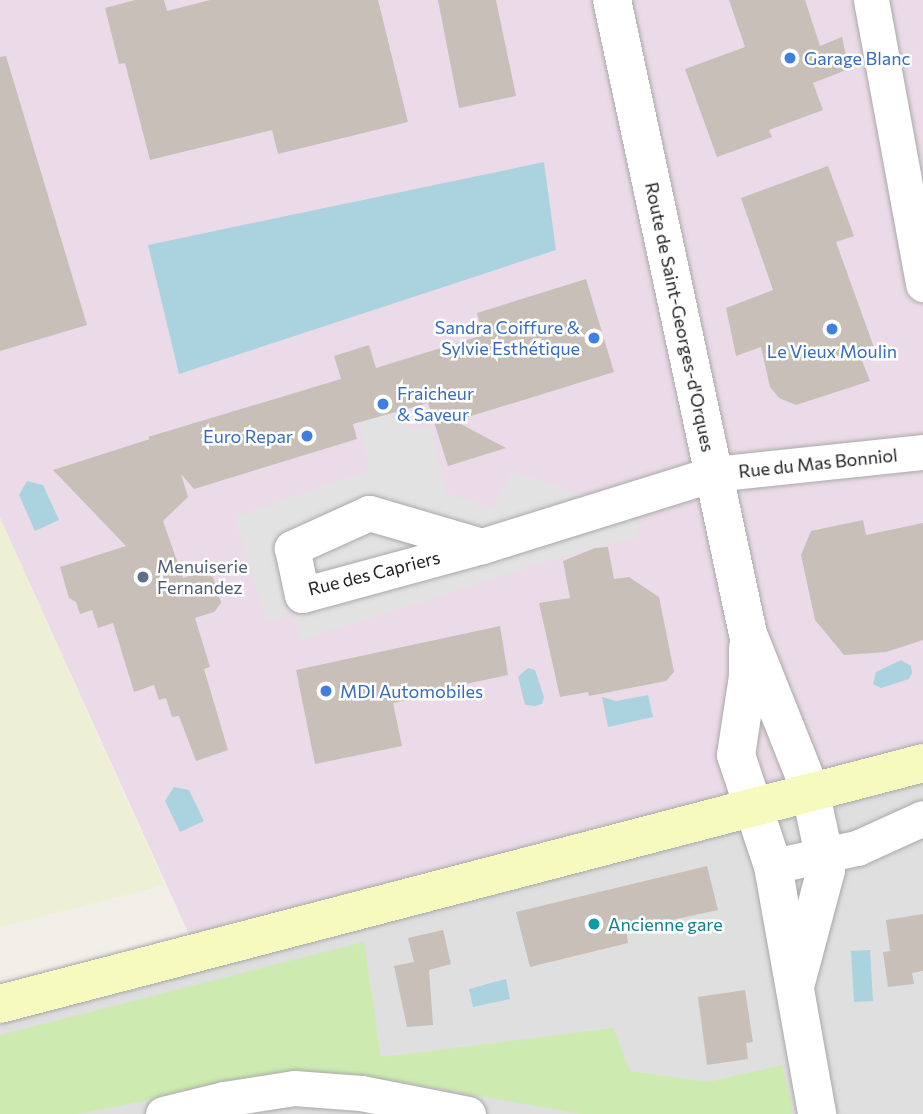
<!DOCTYPE html>
<meta charset="utf-8">
<style>
body{margin:0}
#map{position:relative;width:923px;height:1114px;overflow:hidden;background:#f2efe9;font-family:Commissioner,sans-serif}
div>[style]{position:absolute}
[style*='--x']{left:calc(var(--x)*1px);top:calc(var(--y)*1px);width:calc(var(--w)*1px);rotate:calc(var(--a)*1deg)}
.residential>*{inset:0;background:#e0dfdf}
.industrial>*{inset:0;background:#ebdbe8}
.farmland>*{inset:0;background:#eef0d5}
.grass>*{inset:0;background:#cdebb0}
.parking>*{inset:0;background:#e2e2e2}
.water>*{inset:0;background:#aad3df}
.building>*{inset:0;background:#c7bfb8}
.roads{filter:drop-shadow(0 0 2px #a9a9a9) drop-shadow(0 0 2px #a9a9a9)}
.minor>*{height:35px;margin:-17.5px;padding:0 17.5px;transform-origin:17.5px;border-radius:17.5px;background:#fff}
.tertiary>*{height:38px;margin:-19px;padding:0 19px;transform-origin:19px;border-radius:19px;background:#fff}
.secondary>*{height:38px;margin:-19px;padding:0 19px;transform-origin:19px;border-radius:19px;background:#f7fabf}
.dots>*{width:19px;height:19px;translate:-50% -50%;box-sizing:border-box;border:4px solid #fff;border-radius:50%}
span{translate:-50% -50%;white-space:nowrap;text-align:center;line-height:1.15;-webkit-text-stroke:5px #fff;paint-order:stroke}
.shop-label{font-size:18px;color:#366cbe}
.left{translate:0 -50%;text-align:left}
.right{translate:-100% -50%;text-align:right}
.street-label{font-size:18px;color:#222}
.service-label{font-size:18px;color:#4e5e75}
.culture-label{font-size:18px;color:#0d838f}
</style>
<div id="map">
<div class="residential">
<i style="clip-path:polygon(923px 758px,923px 1114px,0 1114px,0 1000px)"></i>
</div>
<div class="industrial">
<i style="clip-path:polygon(0 0,596px 0,648px 261px,681px 259px,631px 0,923px 0,923px 758px,192px 941px,0 518px)"></i>
</div>
<div class="farmland">
<i style="clip-path:polygon(0 518px,165px 885px,0 927px)"></i>
</div>
<div class="grass">
<i style="clip-path:polygon(364px 942px,381px 1057px,613px 1028px,630px 1071px,708px 1082px,782px 1065px,793px 1111px,791px 1114px,581px 1114px,384px 1079px,256px 1080px,77px 1114px,0 1114px,0 1035px)"></i>
</div>
<div class="parking">
<i style="clip-path:polygon(386px 413px,412px 430px,430px 424px,445px 493px,493px 508px,512px 471px,636px 513px,639px 536px,574px 553px,300px 640px,293px 612px,267px 622px,235px 517px,370px 470px,359px 422px)"></i>
</div>
<div class="water">
<i style="clip-path:polygon(544px 162px,556px 250px,179px 374px,148px 245px)"></i>
<i style="clip-path:polygon(27px 481px,43px 485px,59px 520px,35px 531px,19px 495px)"></i>
<i style="clip-path:polygon(901px 660px,911px 666px,912px 673px,909px 679px,881px 688px,873px 684px,876px 672px)"></i>
<i style="clip-path:polygon(528px 668px,535px 670px,544px 697px,542px 704px,535px 706px,525px 705px,518px 677px)"></i>
<i style="clip-path:polygon(648px 695px,653px 717px,608px 727px,602px 697px,616px 701px)"></i>
<i style="clip-path:polygon(174px 787px,189px 790px,204px 821px,180px 832px,165px 801px)"></i>
<i style="clip-path:polygon(870px 950px,873px 1001px,854px 1002px,851px 951px)"></i>
<i style="clip-path:polygon(506px 979px,510px 999px,473px 1007px,469px 989px)"></i>
</div>
<div class="building">
<i style="clip-path:polygon(135px 0,164px 0,167px 11px,210px 0,378px 0,408px 122px,278px 154px,272px 130px,150px 160px,125px 63px,119px 64px,105px 8px)"></i>
<i style="clip-path:polygon(438px 0,496px 0,516px 96px,459px 108px)"></i>
<i style="clip-path:polygon(729px 0,805px 0,820px 46px,842px 37px,849px 69px,813px 83px,823px 110px,769px 130px,772px 137px,717px 157px,685px 69px,745px 47px)"></i>
<i style="clip-path:polygon(6px 56px,87px 325px,0 351px,0 57px)"></i>
<i style="clip-path:polygon(828px 166px,854px 236px,836px 242px,876px 353px,861px 358px,870px 381px,796px 405px,779px 398px,770px 387px,761px 347px,736px 356px,726px 308px,773px 290px,741px 198px)"></i>
<i style="clip-path:polygon(586px 279px,614px 372px,455px 421px,506px 448px,448px 466px,428px 403px,353px 424px,357px 439px,194px 489px,181px 474px,188px 497px,163px 521px,183px 578px,201px 572px,213px 577px,221px 603px,214px 612px,195px 618px,210px 667px,204px 669px,228px 750px,196px 761px,179px 716px,172px 717px,166px 698px,159px 700px,154px 685px,134px 692px,113px 623px,98px 628px,92px 610px,80px 614px,76px 602px,69px 598px,60px 567px,126px 546px,53px 470px,150px 439px,148px 437px,341px 379px,334px 356px,369px 345px,376px 368px,483px 335px,477px 313px)"></i>
<i style="clip-path:polygon(863px 520px,866px 535px,923px 523px,923px 640px,886px 652px,844px 655px,815px 620px,801px 555px,811px 531px)"></i>
<i style="clip-path:polygon(608px 547px,614px 579px,629px 577px,659px 597px,674px 672px,666px 681px,589px 696px,588px 692px,560px 697px,539px 603px,570px 598px,563px 561px,595px 548px)"></i>
<i style="clip-path:polygon(500px 626px,508px 675px,442px 689px,443px 693px,393px 703px,402px 746px,315px 764px,296px 670px)"></i>
<i style="clip-path:polygon(707px 866px,718px 910px,626px 930px,628px 943px,530px 967px,516px 912px)"></i>
<i style="clip-path:polygon(923px 914px,923px 971px,912px 973px,914px 984px,888px 987px,883px 952px,890px 951px,886px 920px)"></i>
<i style="clip-path:polygon(443px 930px,451px 964px,429px 970px,433px 1025px,407px 1027px,394px 966px,414px 962px,408px 938px)"></i>
<i style="clip-path:polygon(745px 990px,753px 1042px,746px 1043px,748px 1059px,707px 1065px,698px 997px)"></i>
</div>
<div class="roads">
<div class="minor">
<i style="--x:871;--y:0;--w:289;--a:79.6"></i>
<i style="--x:482;--y:546;--w:118;--a:-163.7"></i>
<i style="--x:369;--y:513;--w:85;--a:155.6"></i>
<i style="--x:292;--y:548;--w:48;--a:78"></i>
<i style="--x:302;--y:595;--w:187;--a:-15.2"></i>
<i style="--x:482;--y:546;--w:242;--a:-17.3"></i>
<i style="--x:713;--y:474;--w:211;--a:-6"></i>
<i style="--x:773;--y:866;--w:86;--a:-12.1"></i>
<i style="--x:857;--y:848;--w:72;--a:-24.4"></i>
<i style="--x:163;--y:1114;--w:63;--a:-13.8"></i>
<i style="--x:224;--y:1099;--w:71;--a:-8.9"></i>
<i style="--x:294;--y:1088;--w:67;--a:4.3"></i>
<i style="--x:361;--y:1093;--w:109;--a:11.1"></i>
</div>
<div class="tertiary">
<i style="--x:612;--y:0;--w:648;--a:77.89"></i>
<i style="--x:748;--y:634;--w:168;--a:68.3"></i>
<i style="--x:810;--y:790;--w:66;--a:77.8"></i>
<i style="--x:824;--y:855;--w:15;--a:82"></i>
<i style="--x:826;--y:870;--w:117;--a:104.9"></i>
<i style="--x:748;--y:648;--w:28;--a:90"></i>
<i style="--x:748;--y:676;--w:80;--a:98.6"></i>
<i style="--x:736;--y:755;--w:117;--a:71.6"></i>
<i style="--x:773;--y:866;--w:252;--a:79.9"></i>
</div>
<div class="secondary">
<i style="--x:0;--y:1004;--w:954;--a:-14.63"></i>
</div>
</div>
<div class="dots">
<i style="left:790px;top:58px;background:#3f7fe0"></i>
<i style="left:832px;top:329px;background:#3f7fe0"></i>
<i style="left:594px;top:338px;background:#3f7fe0"></i>
<i style="left:383px;top:404px;background:#3f7fe0"></i>
<i style="left:307px;top:436px;background:#3f7fe0"></i>
<i style="left:143px;top:577px;background:#5c6f8a"></i>
<i style="left:326px;top:691px;background:#3f7fe0"></i>
<i style="left:594px;top:924px;background:#0f9aa8"></i>
</div>
<div class="shop-label">
<span class="left" style="left:804px;top:58px">Garage Blanc</span>
<span class="right" style="left:580px;top:338px">Sandra Coiffure &amp;<br>Sylvie Esthétique</span>
<span style="left:832px;top:351px">Le Vieux Moulin</span>
<span class="left" style="left:397px;top:404px">Fraicheur<br>&amp; Saveur</span>
<span class="right" style="left:293px;top:436px">Euro Repar</span>
<span class="left" style="left:340px;top:691px">MDI Automobiles</span>
</div>
<div class="street-label">
<span style="left:680px;top:317px;rotate:78deg">Route de Saint-Georges-d'Orques</span>
<span style="left:818px;top:463px;rotate:-6deg">Rue du Mas Bonniol</span>
<span style="left:374px;top:573px;rotate:-14deg">Rue des Capriers</span>
</div>
<div class="service-label">
<span class="left" style="left:157px;top:577px">Menuiserie<br>Fernandez</span>
</div>
<div class="culture-label">
<span class="left" style="left:608px;top:924px">Ancienne gare</span>
</div>
</div>
